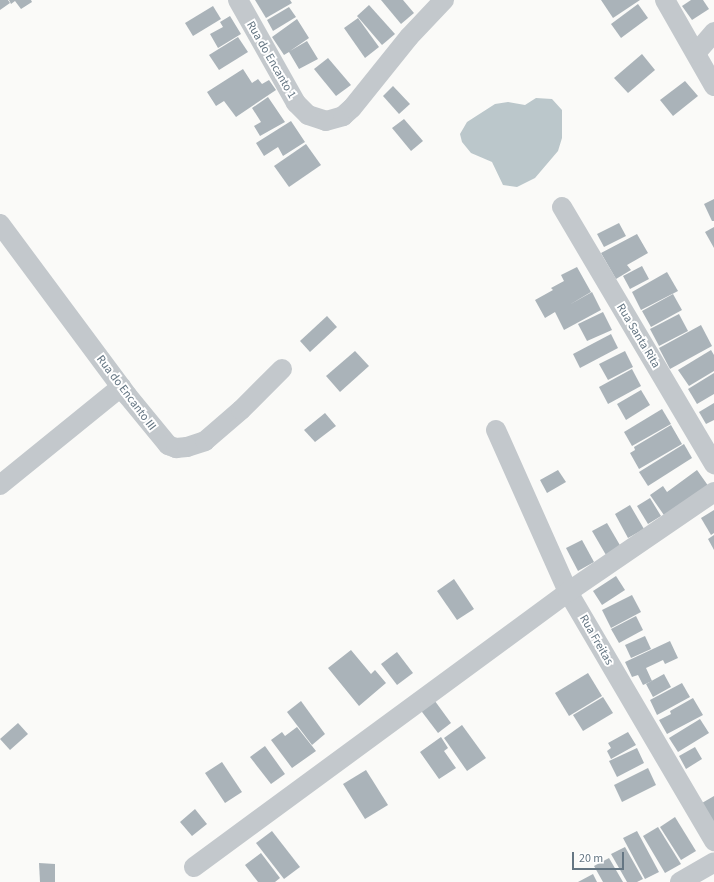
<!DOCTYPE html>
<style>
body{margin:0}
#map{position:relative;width:714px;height:882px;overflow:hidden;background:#fafaf8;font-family:"Source Sans 3",sans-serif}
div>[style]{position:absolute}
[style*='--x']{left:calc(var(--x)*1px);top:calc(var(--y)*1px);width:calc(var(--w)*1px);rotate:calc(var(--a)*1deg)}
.water>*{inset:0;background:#bbc7cb}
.building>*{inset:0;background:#aab3b9}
.street>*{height:20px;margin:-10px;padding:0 10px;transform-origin:10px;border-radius:10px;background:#c3c8cc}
span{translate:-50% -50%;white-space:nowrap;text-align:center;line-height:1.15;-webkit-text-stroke:4px #fff;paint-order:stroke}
.street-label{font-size:12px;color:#657683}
.scale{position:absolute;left:572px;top:852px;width:52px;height:18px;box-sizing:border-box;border:2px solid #657683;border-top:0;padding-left:5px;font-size:12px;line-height:14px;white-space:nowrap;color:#657683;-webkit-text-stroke:3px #fff;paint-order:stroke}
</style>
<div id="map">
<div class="water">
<i style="clip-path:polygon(536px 98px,552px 99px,562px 110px,562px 138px,558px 151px,535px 178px,517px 187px,503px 185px,492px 162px,471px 153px,462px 142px,460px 134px,467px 122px,495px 104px,508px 102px,525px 105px)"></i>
</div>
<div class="building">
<i style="clip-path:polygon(0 0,8px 0,10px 3px,0 10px)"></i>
<i style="clip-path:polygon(9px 0,31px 0,32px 2px,21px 9px,15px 1px,11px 4px)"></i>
<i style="clip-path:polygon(255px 0,290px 0,292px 3px,266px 18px)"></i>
<i style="clip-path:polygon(381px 0,403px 0,414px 13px,401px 24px)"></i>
<i style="clip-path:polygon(601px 0,640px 0,613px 18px)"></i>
<i style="clip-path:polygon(691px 0,703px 0,709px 9px,692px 20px,682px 6px)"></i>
<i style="clip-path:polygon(638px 4px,648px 18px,621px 38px,611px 24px)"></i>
<i style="clip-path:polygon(369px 5px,395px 34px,382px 45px,357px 16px)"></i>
<i style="clip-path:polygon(213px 6px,221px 19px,193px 36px,185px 23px)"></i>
<i style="clip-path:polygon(289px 7px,296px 17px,273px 31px,267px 20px)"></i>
<i style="clip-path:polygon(230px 16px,241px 34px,218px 48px,210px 34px,223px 27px,220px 22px)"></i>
<i style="clip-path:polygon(358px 18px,379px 47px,365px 58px,344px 28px)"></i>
<i style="clip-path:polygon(297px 19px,309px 38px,290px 51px,307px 41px,318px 59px,299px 69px,289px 52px,284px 55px,272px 37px)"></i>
<i style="clip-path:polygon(238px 37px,248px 52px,219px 70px,209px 55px)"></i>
<i style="clip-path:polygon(642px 54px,655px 70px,628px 93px,614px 78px)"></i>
<i style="clip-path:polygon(328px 58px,351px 85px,336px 96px,314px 69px)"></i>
<i style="clip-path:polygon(243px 69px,252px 83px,258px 79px,262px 84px,269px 80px,276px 90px,236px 117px,224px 101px,216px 106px,207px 92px)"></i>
<i style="clip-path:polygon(685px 81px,698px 96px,673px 116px,660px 100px)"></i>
<i style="clip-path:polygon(393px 86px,410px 104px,399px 114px,383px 96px)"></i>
<i style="clip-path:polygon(268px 97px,285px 122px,260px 136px,254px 126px,261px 122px,252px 108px)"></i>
<i style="clip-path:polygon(404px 119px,423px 141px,411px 151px,392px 128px)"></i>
<i style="clip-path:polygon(291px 121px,305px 142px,283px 156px,278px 147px,264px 156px,256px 143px)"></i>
<i style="clip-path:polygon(306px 144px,321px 165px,289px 187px,274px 166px)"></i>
<i style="clip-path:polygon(714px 199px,714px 221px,712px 221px,704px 204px)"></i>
<i style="clip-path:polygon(619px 223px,626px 236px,604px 247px,597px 234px)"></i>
<i style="clip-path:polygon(714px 227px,714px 248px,705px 232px)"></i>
<i style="clip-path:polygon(637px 234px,648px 253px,627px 265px,631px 270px,616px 279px,601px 253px)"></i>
<i style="clip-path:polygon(642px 266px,649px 279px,630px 289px,623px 276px)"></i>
<i style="clip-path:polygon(577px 267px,591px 292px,569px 305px,592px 292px,601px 310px,564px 330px,555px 312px,545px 318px,535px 300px,553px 290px,551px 288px,564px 281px,561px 275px)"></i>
<i style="clip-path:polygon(667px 272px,678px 291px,641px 310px,632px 292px)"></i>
<i style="clip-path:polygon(673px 294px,682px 310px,651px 327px,642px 311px)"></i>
<i style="clip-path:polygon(603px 312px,612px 330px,587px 341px,578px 324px)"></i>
<i style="clip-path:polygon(679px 314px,688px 331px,659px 346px,650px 329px)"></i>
<i style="clip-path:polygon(327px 316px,337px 327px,310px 352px,300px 341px)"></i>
<i style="clip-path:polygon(701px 325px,712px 346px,670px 369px,659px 348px)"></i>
<i style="clip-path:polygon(611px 334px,618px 348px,580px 368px,573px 354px)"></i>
<i style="clip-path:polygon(711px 350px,714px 355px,714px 371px,689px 386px,678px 370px)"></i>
<i style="clip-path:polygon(355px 351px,369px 366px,340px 392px,326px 376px)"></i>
<i style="clip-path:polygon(625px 351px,633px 367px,608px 380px,599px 364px)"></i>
<i style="clip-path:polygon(632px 369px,641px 386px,608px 404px,599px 387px)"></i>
<i style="clip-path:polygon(714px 373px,714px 394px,697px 404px,688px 389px)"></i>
<i style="clip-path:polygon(641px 390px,650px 405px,626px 420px,617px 404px)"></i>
<i style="clip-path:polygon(714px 403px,714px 420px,706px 424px,699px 412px)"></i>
<i style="clip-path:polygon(662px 409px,671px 424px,632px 446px,624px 432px)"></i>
<i style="clip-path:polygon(325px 413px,336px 426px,315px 442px,304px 430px)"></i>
<i style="clip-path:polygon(671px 425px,682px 444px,639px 469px,630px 453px,635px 450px,634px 447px)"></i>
<i style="clip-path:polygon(684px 444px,692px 458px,648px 486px,639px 472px)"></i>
<i style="clip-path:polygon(558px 470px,566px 482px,547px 493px,540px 480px)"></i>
<i style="clip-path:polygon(697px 470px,709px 487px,666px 518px,650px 495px,663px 486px,667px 492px)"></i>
<i style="clip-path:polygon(650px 498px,661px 516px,648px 524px,637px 506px)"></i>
<i style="clip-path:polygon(630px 505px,644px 529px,628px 538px,615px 514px)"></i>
<i style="clip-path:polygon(714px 510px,714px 533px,711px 535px,701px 518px)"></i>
<i style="clip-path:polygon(607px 523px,621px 547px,606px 555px,592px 531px)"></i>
<i style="clip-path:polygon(714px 535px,714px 550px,708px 539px)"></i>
<i style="clip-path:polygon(582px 540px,594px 562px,578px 571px,566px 548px)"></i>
<i style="clip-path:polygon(616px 576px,625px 590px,602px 605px,593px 591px)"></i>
<i style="clip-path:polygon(454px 579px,474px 609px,457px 620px,437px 591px)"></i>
<i style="clip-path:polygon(632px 595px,641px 612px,611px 628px,602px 610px)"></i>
<i style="clip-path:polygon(636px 616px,643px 630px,619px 643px,611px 629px)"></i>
<i style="clip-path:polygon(645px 636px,651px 649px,631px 658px,625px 645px)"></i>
<i style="clip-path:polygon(670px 641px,678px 658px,665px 664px,663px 660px,646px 668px,652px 681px,643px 685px,638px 675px,632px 677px,625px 662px)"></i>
<i style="clip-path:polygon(351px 650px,371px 674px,375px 670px,386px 683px,359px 706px,328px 668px)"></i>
<i style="clip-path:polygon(397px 652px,413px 673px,397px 685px,381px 664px)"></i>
<i style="clip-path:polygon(588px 673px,602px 696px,569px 716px,555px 693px)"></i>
<i style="clip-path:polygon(664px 674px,671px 687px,653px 697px,646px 684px)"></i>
<i style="clip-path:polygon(682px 683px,690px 697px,657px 715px,650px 700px)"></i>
<i style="clip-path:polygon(432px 697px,451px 723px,438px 733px,419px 708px)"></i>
<i style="clip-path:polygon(603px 697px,613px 713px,583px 731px,573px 715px)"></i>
<i style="clip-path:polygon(693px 698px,703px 715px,667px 734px,659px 720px,671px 714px,670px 711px)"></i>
<i style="clip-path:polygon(301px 701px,325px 734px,312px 745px,287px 712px)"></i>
<i style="clip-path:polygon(700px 719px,709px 733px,678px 752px,669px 738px)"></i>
<i style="clip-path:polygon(18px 723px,28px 734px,10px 750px,0 739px)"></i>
<i style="clip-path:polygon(462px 725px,486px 758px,467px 771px,444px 738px)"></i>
<i style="clip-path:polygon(297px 727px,316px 751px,292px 768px,271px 740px,282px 732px,285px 736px)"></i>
<i style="clip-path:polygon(628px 732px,636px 745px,611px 759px,607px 751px,611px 748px,608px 743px)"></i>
<i style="clip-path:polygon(441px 737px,448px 748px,444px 751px,456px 768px,439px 779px,420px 752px)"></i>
<i style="clip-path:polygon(265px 746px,285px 774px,271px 784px,250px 757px)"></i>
<i style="clip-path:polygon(695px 747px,702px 759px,686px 769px,679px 756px)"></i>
<i style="clip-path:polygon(637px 748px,644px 763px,617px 777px,609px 761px)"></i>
<i style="clip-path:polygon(222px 762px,242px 792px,225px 803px,205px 773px)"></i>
<i style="clip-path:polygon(648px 768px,656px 785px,622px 802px,614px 785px)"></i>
<i style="clip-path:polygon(366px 770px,388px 805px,365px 819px,343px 784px)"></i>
<i style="clip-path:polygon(714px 796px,714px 824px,702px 803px)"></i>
<i style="clip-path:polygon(195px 809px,207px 824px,192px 836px,180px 822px)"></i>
<i style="clip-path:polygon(675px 817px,696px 851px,681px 860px,660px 827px)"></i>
<i style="clip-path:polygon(658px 827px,681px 864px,665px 873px,643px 836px)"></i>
<i style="clip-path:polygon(272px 831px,300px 867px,284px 879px,256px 843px)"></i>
<i style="clip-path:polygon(637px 831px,659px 872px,645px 879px,623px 838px)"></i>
<i style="clip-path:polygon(625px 847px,643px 879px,637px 882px,627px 882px,611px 854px)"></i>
<i style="clip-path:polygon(261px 853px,280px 878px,275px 882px,258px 882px,245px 865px)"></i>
<i style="clip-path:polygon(609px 858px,623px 882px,603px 882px,594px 866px)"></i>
<i style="clip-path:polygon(39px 863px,55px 864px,55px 882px,40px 882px)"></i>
<i style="clip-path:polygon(593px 874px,597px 882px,578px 882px)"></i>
</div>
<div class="street">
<i style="--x:238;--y:0;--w:118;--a:60.6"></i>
<i style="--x:296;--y:103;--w:17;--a:45"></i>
<i style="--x:308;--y:115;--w:19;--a:18"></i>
<i style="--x:326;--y:121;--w:18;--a:-16"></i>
<i style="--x:343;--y:116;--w:12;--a:-42"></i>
<i style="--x:352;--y:108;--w:91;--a:-51.2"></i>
<i style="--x:409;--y:37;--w:51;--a:-46.6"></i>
<i style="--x:665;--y:0;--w:99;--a:60.3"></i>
<i style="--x:696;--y:53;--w:28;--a:-49"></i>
<i style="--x:562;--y:207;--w:299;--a:59.4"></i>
<i style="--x:0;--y:224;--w:213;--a:53.4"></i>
<i style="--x:127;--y:395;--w:65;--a:50.6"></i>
<i style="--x:168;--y:445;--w:9;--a:21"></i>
<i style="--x:176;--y:448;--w:11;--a:-5"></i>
<i style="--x:187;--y:447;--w:19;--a:-18"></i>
<i style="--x:205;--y:441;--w:48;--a:-40.7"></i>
<i style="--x:241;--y:410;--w:58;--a:-45"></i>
<i style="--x:496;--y:430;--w:177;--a:66"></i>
<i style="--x:568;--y:592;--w:289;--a:59.6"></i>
<i style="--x:0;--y:485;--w:156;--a:-39"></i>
<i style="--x:194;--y:867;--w:464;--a:-36.3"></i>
<i style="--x:568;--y:592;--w:177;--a:-34.4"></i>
<i style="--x:680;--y:882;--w:39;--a:-30"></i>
</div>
<div class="street-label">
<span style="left:271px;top:60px;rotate:60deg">Rua do Encanto 1</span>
<span style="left:638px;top:336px;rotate:59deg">Rua Santa Rita</span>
<span style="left:126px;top:393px;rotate:53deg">Rua do Encanto III</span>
<span style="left:596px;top:640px;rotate:60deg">Rua Freitas</span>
</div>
<div class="scale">20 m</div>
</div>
